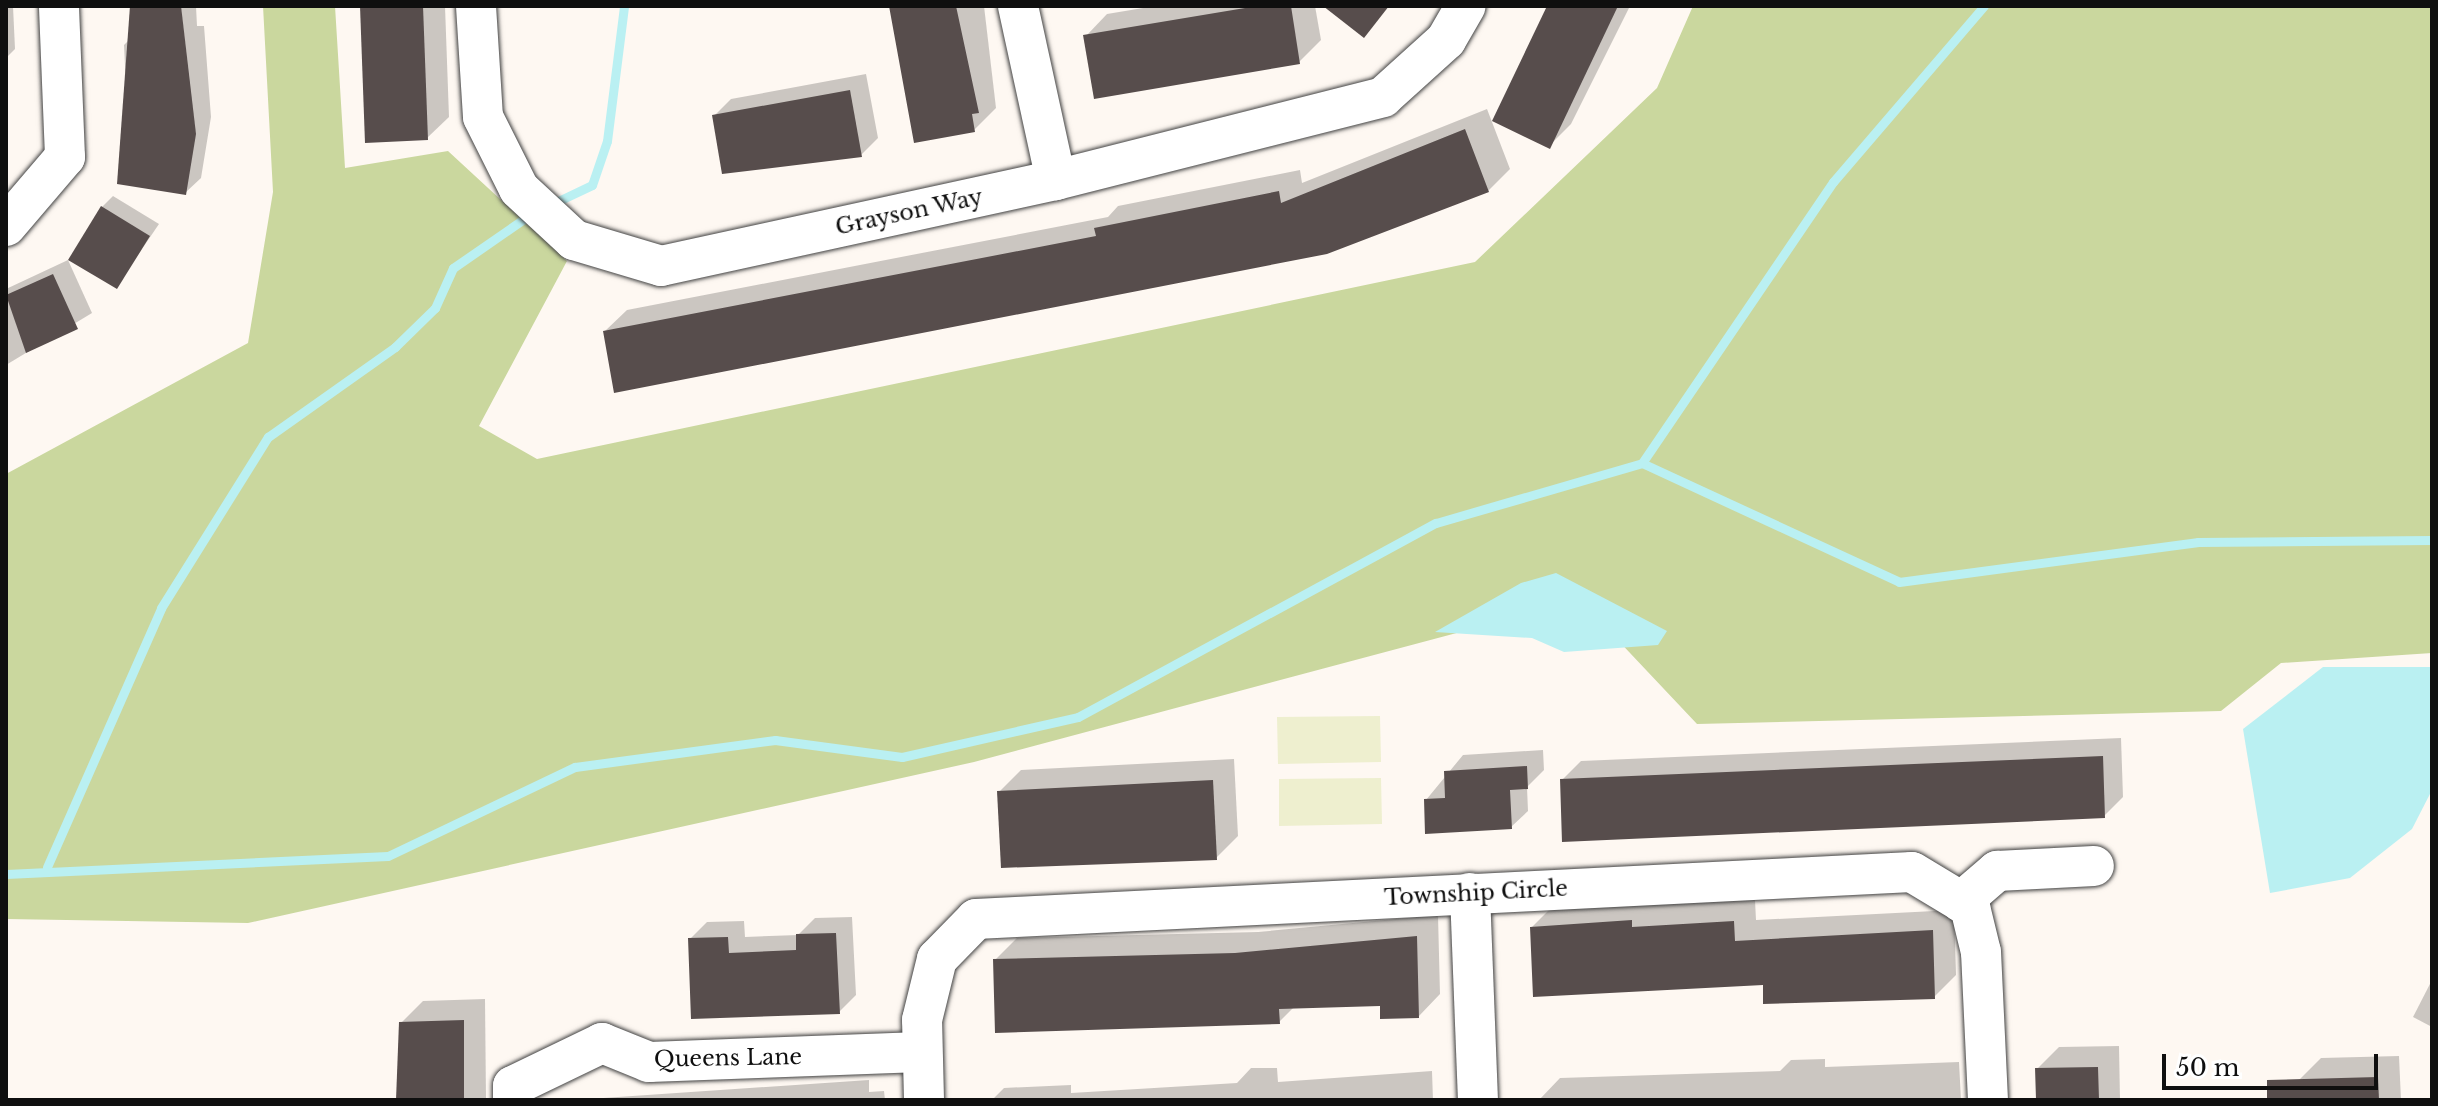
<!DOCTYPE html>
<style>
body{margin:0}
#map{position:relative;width:2438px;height:1106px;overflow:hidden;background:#fef8f2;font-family:"Libre Baskerville",serif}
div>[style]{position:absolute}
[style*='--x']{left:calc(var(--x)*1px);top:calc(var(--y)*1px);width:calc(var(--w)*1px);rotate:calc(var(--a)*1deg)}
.forest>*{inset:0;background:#cad79e}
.pitch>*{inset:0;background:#eeefcf}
.water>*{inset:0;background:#baf0f2}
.shadow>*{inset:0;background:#0003}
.stream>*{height:9px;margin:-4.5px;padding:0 4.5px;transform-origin:4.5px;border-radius:4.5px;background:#baf0f2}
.building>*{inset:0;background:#574d4c}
.roads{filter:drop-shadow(0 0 2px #424242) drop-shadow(0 0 2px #424242)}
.minor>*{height:40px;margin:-20px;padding:0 20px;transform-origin:20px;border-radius:20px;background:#fff}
span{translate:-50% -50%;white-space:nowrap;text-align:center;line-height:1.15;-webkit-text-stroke:8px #fff;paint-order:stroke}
.street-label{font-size:22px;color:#0f0f0f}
.frame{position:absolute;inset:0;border:8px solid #0f0f0f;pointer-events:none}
.scale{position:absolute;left:2162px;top:1054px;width:216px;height:36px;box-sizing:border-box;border:4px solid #0f0f0f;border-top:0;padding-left:10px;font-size:24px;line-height:28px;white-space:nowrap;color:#0f0f0f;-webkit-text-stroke:6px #fff;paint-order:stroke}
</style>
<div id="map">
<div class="forest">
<i style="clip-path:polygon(263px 6px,335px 6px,345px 168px,448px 151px,567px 261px,479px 426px,537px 459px,1475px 262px,1657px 88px,1693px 6px,2432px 6px,2432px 653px,2281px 663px,2221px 711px,1697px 724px,1580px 600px,974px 762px,248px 923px,6px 919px,6px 474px,248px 343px,273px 192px)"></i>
</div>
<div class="pitch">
<i style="clip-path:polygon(1380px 716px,1381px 762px,1278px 764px,1277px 717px)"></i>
<i style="clip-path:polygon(1381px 778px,1382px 824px,1279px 826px,1279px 779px)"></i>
</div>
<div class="water">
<i style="clip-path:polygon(1556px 573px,1667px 631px,1658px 645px,1564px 652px,1532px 638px,1435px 632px,1521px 583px)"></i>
<i style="clip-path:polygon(2323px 667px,2432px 667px,2432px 790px,2412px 829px,2350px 878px,2270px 893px,2243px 729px)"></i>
</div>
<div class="shadow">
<i style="clip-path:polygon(6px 6px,13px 6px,15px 49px,6px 58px)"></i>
<i style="clip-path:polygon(132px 6px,196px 6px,197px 26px,204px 26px,211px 117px,201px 178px,185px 193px,128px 129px,124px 45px,132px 37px)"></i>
<i style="clip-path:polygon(362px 6px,445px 6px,449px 117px,427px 138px)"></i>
<i style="clip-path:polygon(891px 6px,984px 6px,996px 108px,974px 130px)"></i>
<i style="clip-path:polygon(1155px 6px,1315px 6px,1321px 40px,1299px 62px,1086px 36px,1107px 14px)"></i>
<i style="clip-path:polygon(1549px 6px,1630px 6px,1571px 124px,1549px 146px)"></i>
<i style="clip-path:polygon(866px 74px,878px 138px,861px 155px,714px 116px,731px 99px)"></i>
<i style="clip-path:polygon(1487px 109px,1510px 169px,1488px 191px,605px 331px,627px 310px,1108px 217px,1118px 206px,1300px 170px,1302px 183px)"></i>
<i style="clip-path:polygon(113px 196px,159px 224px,116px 287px,102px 207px)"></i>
<i style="clip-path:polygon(68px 260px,92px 313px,6px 365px,6px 289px)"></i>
<i style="clip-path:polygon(2121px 738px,2123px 797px,2104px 816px,1562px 780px,1581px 761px)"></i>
<i style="clip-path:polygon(1543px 750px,1544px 770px,1527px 787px,1528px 811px,1511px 827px,1426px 800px,1463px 755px)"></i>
<i style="clip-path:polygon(1234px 759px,1238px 836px,1216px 858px,999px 792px,1021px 770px)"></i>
<i style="clip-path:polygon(1755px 900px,1756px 920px,1954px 910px,1956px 975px,1934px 997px,1765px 983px,1532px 927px,1553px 906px)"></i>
<i style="clip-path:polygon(1438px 915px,1440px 994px,1419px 1016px,1382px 1004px,1294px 1007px,1279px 1022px,995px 960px,1017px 938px,1258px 932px)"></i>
<i style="clip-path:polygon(852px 917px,856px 995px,839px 1012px,690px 939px,707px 922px,744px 921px,745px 937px,798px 935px,815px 918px)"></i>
<i style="clip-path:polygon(2432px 980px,2432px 1027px,2413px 1017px)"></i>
<i style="clip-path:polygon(485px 999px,486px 1100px,397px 1100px,401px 1023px,423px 1001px)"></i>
<i style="clip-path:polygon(2119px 1046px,2120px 1100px,2038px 1100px,2037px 1069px,2059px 1047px)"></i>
<i style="clip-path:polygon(2399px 1056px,2401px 1100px,2299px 1100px,2299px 1080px,2321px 1058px)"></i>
<i style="clip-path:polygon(1825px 1059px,1825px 1067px,1959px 1062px,1961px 1100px,1539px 1100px,1560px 1078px,1780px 1071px,1791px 1060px)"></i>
<i style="clip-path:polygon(1251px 1068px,1277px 1068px,1278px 1082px,1432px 1071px,1433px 1100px,992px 1100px,1004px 1088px,1071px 1085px,1071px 1093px,1237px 1083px)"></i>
<i style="clip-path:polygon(869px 1080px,869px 1092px,884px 1091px,885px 1100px,574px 1100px)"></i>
</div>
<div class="stream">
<i style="--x:552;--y:204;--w:44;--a:-25.4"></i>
<i style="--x:592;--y:185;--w:46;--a:-71.2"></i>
<i style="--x:607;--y:141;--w:136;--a:-82.8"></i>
<i style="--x:1642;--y:463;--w:283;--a:24.8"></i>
<i style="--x:1899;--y:582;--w:302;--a:-7.6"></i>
<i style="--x:2198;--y:542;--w:234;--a:-0.5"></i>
<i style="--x:47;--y:867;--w:283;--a:-66.2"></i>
<i style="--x:161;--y:608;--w:202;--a:-58"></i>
<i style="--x:268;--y:437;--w:156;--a:-35.3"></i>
<i style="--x:395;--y:347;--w:56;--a:-44.3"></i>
<i style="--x:435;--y:308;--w:44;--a:-65.8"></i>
<i style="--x:453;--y:268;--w:95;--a:-34.7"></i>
<i style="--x:6;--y:874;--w:382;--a:-2.7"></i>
<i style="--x:388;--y:856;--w:207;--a:-25.5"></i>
<i style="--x:575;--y:767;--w:202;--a:-7.7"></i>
<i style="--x:775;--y:740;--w:128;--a:7.6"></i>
<i style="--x:902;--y:757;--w:180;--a:-12.8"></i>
<i style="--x:1078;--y:717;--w:407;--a:-28.5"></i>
<i style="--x:1436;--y:523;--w:215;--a:-16.2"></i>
<i style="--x:1642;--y:463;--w:340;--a:-55.8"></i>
<i style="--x:1833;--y:182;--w:232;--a:-49.4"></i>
</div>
<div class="building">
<i style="clip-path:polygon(130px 6px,181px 6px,196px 134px,186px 195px,117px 184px)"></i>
<i style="clip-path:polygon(360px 6px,423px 6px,428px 140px,365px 143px)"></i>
<i style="clip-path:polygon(889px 6px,956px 6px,979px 113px,972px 114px,975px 132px,914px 143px)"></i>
<i style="clip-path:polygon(1257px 6px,1291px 6px,1300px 64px,1094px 99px,1083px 35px)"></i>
<i style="clip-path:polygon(1323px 6px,1389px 6px,1364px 38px)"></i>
<i style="clip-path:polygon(1547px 6px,1618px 6px,1550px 149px,1492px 121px)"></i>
<i style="clip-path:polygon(850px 90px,862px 157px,722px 174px,712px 115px)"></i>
<i style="clip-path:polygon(1465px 129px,1489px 192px,1327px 254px,614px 393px,603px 331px,1096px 236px,1094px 228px,1279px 191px,1281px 203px)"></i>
<i style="clip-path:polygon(101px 206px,150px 236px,117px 289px,68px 260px)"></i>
<i style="clip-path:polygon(53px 274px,78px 329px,26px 353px,6px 295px)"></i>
<i style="clip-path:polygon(2103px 756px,2105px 818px,1562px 842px,1560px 779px)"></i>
<i style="clip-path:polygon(1527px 766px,1528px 789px,1510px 790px,1512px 829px,1425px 834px,1424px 799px,1445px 798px,1444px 771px)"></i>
<i style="clip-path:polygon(1213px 780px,1217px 860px,1001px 868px,997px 791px)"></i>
<i style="clip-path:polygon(1632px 920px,1632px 927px,1734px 921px,1735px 941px,1933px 930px,1935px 999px,1763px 1004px,1763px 985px,1533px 997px,1530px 927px)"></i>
<i style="clip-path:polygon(836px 933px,840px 1014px,691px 1019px,688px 938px,728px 937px,729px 953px,796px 950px,796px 934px)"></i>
<i style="clip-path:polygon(1417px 936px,1419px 1018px,1380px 1019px,1380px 1006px,1279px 1009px,1280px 1024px,995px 1033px,993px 959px,1235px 953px)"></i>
<i style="clip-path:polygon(464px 1020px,464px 1100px,396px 1100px,399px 1022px)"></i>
<i style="clip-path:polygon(2098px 1067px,2099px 1100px,2036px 1100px,2035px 1068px)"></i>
<i style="clip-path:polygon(2378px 1077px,2379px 1100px,2267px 1100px,2267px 1080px)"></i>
</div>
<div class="roads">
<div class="minor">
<i style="--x:476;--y:6;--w:111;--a:86.4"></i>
<i style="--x:483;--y:117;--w:80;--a:63.4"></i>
<i style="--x:519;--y:189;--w:75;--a:42.8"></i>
<i style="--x:574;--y:240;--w:91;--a:16.6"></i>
<i style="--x:661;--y:266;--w:404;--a:-12.3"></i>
<i style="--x:1056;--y:180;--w:337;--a:-14.2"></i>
<i style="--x:1383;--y:97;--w:85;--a:-42.1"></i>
<i style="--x:1446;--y:40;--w:39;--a:-60"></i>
<i style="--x:1018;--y:6;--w:178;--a:77.7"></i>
<i style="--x:6;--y:226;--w:91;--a:-49.5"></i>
<i style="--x:65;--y:157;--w:151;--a:-92.3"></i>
<i style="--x:1470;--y:893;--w:207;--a:87.8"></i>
<i style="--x:1961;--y:902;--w:48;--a:-40.7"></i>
<i style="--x:1997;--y:871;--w:97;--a:-3"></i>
<i style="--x:513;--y:1100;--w:14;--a:-90"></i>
<i style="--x:513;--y:1086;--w:99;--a:-25.8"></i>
<i style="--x:602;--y:1043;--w:51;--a:22"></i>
<i style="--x:649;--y:1062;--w:272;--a:-2.1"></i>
<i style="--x:924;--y:1100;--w:80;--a:-91.4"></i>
<i style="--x:922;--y:1020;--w:63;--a:-76.2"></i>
<i style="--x:937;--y:959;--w:56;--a:-45.7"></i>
<i style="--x:976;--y:919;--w:937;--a:-2.87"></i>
<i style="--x:1912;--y:872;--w:68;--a:31.1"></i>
<i style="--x:1970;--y:907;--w:46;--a:76.3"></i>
<i style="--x:1981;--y:952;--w:148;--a:87.3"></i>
</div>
</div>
<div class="street-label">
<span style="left:909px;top:212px;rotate:-12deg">Grayson Way</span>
<span style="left:1476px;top:893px;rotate:-3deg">Township Circle</span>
<span style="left:728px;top:1058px;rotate:-1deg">Queens Lane</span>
</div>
<div class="frame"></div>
<div class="scale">50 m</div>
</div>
